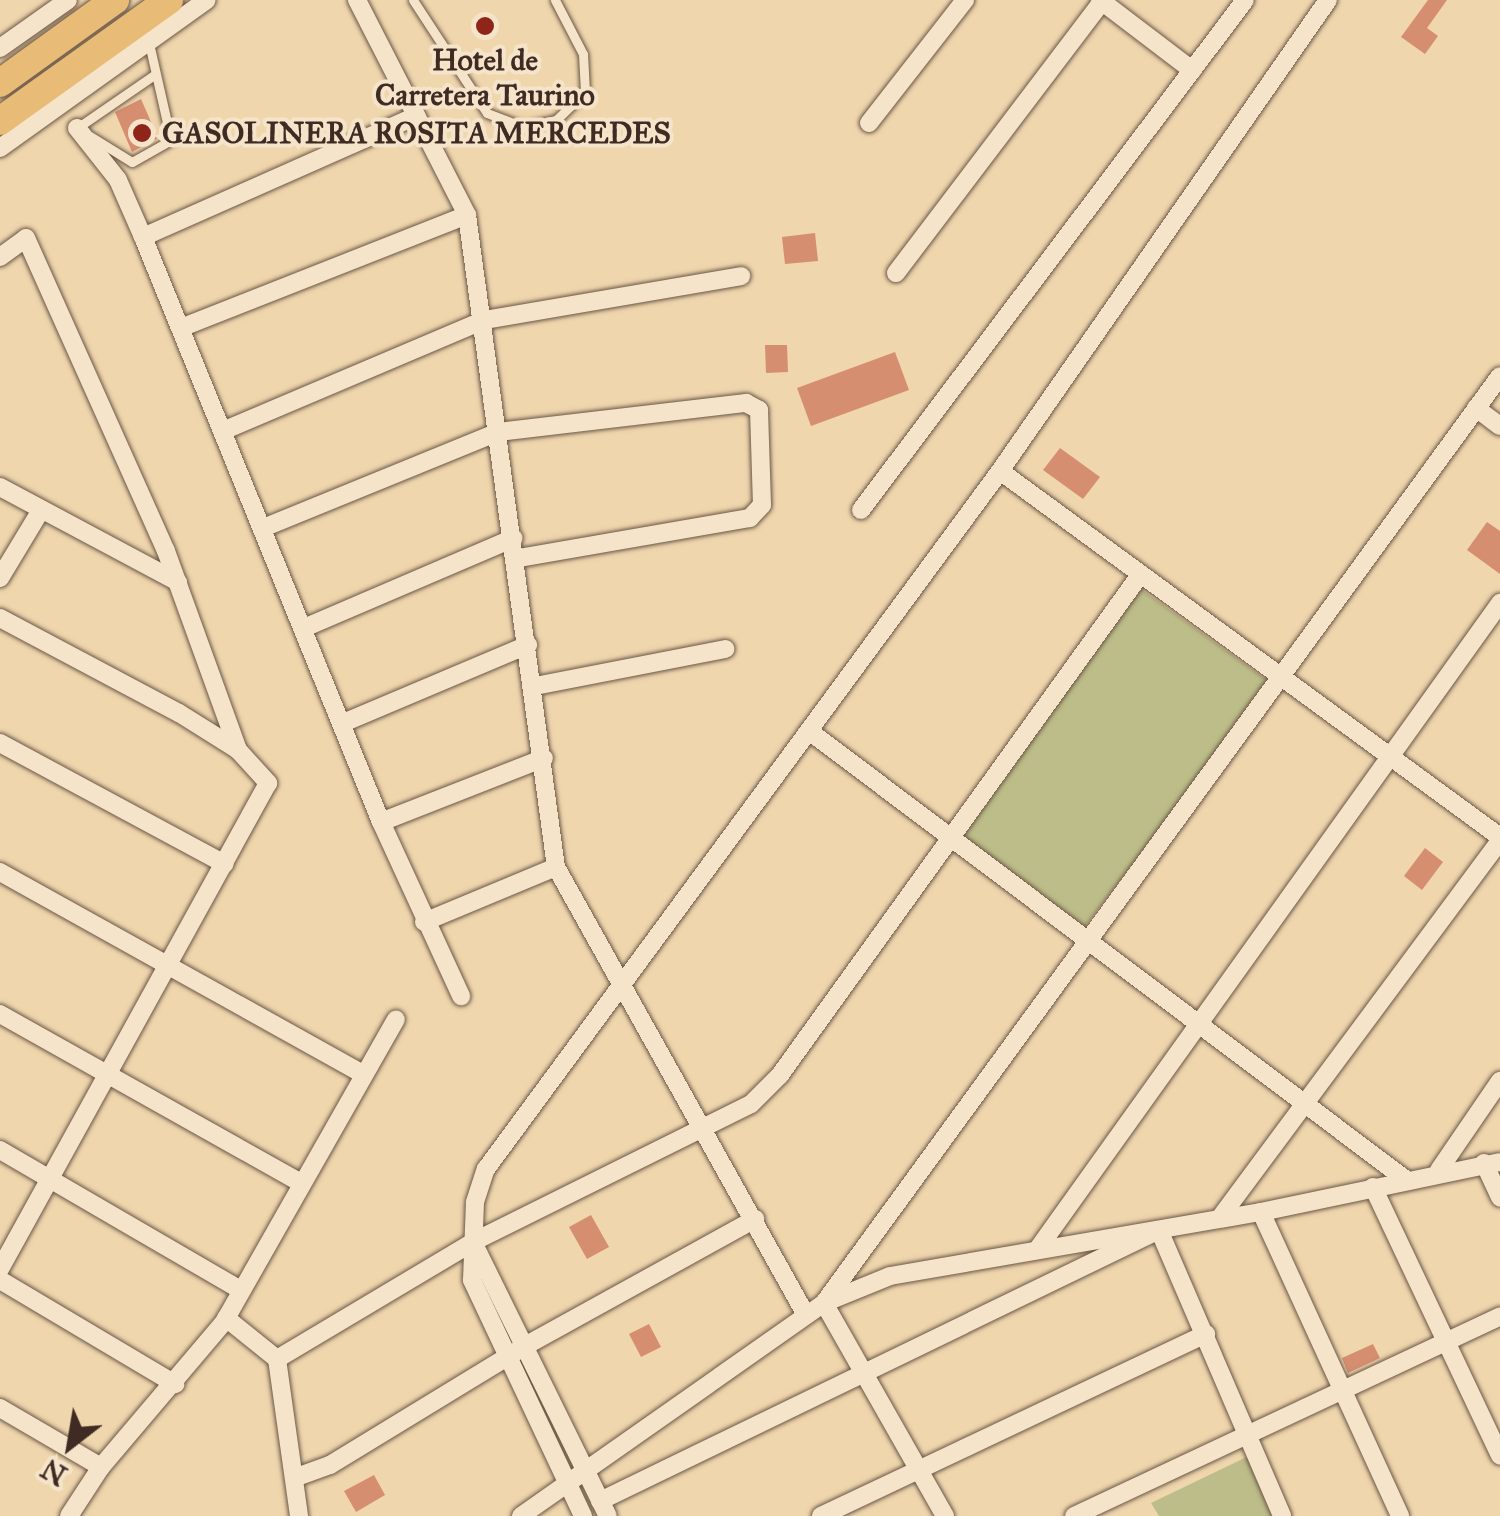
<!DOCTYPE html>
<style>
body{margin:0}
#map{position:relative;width:1500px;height:1516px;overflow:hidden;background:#efd6ad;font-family:"IM FELL Great Primer",serif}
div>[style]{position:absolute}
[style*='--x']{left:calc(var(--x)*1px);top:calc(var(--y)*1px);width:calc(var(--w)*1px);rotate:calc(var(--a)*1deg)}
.green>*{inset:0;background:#bcbd88}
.building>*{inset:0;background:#d68e70}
.roads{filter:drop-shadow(0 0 2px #6b5646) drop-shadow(0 0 2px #6b5646)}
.service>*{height:9px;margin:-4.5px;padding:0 4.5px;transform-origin:4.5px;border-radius:4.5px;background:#f5e4ca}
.minor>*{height:18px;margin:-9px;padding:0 9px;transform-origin:9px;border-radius:9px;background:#f5e4ca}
.trunk>*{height:28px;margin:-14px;padding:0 14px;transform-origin:14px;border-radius:14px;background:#e8bb76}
.dots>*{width:28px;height:28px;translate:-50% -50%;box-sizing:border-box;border:5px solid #f5e4ca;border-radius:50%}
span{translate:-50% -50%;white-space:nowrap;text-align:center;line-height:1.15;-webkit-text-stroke:8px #f5e4ca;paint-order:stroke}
.poi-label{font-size:30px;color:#3f2b23;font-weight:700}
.left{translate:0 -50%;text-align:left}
.north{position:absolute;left:20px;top:1396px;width:100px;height:100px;-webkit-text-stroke:8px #f5e4ca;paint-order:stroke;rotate:211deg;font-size:28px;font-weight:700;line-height:40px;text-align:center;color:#3f2b23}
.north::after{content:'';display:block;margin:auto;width:35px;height:45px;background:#3f2b23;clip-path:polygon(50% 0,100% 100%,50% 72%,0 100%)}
</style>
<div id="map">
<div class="green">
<i style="clip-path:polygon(1141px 589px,1272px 684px,1081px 931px,957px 835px)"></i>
<i style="clip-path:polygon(1255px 1453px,1281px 1516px,1159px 1516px,1151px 1503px)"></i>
</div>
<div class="building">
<i style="clip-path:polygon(1428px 0,1447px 0,1427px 28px,1438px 36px,1425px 54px,1401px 37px)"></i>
<i style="clip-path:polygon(141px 99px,158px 138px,132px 152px,115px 112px)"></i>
<i style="clip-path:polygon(815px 233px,818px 261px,785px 264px,782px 237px)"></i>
<i style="clip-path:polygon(765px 345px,787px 345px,788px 372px,766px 373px)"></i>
<i style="clip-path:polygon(895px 352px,909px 390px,811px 426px,797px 388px)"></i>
<i style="clip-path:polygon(1060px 448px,1100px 477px,1083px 499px,1043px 470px)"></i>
<i style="clip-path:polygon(1487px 522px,1500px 531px,1500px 574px,1467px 550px)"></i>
<i style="clip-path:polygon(1425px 848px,1443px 862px,1422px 890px,1404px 876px)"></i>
<i style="clip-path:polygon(591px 1215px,609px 1247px,587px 1259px,569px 1227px)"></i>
<i style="clip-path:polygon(649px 1324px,661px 1347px,641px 1357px,629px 1334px)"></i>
<i style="clip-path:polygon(1373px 1344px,1380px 1358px,1348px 1373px,1342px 1358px)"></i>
<i style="clip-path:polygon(374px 1475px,385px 1495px,356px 1512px,344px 1491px)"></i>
</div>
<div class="roads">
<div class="service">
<i style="--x:413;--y:0;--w:135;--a:56.8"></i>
<i style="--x:487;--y:113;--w:39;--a:21"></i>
<i style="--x:523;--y:127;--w:34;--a:-12"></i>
<i style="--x:556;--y:120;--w:40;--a:-44"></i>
<i style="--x:585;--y:92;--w:38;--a:-93"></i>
<i style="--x:583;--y:54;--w:61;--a:-117.4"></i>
<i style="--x:77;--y:128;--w:93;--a:-34.5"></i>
<i style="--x:90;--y:136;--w:49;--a:31.8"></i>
<i style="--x:132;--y:162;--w:45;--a:-29.4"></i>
<i style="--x:171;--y:140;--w:99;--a:-102.8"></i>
</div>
<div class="minor">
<i style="--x:357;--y:0;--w:242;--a:62.9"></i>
<i style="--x:467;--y:215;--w:658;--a:82.23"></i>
<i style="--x:556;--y:867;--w:513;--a:60.84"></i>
<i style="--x:1100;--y:0;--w:116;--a:37.3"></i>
<i style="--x:0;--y:48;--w:83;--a:-35.2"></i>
<i style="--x:869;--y:123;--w:156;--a:-52"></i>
<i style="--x:77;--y:128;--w:66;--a:51.7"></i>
<i style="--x:118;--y:180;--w:62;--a:66.3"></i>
<i style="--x:143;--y:237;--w:632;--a:67.86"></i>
<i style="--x:381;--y:822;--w:192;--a:65.3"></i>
<i style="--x:0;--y:148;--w:254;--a:-35.6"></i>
<i style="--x:143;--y:237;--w:299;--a:-23.9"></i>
<i style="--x:0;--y:257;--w:32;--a:-36"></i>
<i style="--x:26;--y:238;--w:343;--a:65.9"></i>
<i style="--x:166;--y:551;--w:212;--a:70.1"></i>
<i style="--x:896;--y:273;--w:343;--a:-52.8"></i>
<i style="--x:183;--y:327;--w:305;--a:-21.5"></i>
<i style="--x:1476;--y:408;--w:30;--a:37"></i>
<i style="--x:225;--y:430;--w:281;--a:-23"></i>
<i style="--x:484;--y:320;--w:261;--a:-9.7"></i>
<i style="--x:1000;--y:471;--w:620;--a:36.2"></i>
<i style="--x:0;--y:487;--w:202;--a:28.1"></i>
<i style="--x:861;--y:510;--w:638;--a:-53.02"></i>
<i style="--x:263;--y:528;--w:254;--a:-22.2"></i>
<i style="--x:498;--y:432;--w:250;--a:-6.7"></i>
<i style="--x:746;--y:403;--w:15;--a:28"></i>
<i style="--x:759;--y:410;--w:95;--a:88.2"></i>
<i style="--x:762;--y:505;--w:18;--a:133"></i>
<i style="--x:750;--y:518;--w:235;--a:170.2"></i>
<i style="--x:0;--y:578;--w:79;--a:-58.9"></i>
<i style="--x:0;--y:618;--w:203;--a:28"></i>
<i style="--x:179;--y:713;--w:70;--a:32.1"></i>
<i style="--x:238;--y:750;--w:45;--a:47.7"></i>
<i style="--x:268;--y:783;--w:555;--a:118.87"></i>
<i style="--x:304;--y:628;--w:228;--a:-23.2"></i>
<i style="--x:535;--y:686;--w:194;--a:-11"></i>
<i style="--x:343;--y:723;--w:201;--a:-22.9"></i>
<i style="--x:809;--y:731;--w:746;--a:36.93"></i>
<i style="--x:0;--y:743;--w:255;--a:28.3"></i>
<i style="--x:381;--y:822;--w:175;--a:-21.4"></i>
<i style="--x:0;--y:872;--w:415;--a:29.1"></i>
<i style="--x:424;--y:922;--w:143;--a:-22.6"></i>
<i style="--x:0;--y:1014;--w:343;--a:29.3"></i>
<i style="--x:0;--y:1150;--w:279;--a:30.2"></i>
<i style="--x:1484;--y:1163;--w:38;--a:65"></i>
<i style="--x:1439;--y:1170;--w:108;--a:-55.6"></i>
<i style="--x:1373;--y:1187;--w:297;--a:64.7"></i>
<i style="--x:1261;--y:1212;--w:334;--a:65.4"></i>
<i style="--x:1222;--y:1215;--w:466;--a:-53.4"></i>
<i style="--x:473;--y:1242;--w:305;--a:63.8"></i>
<i style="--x:1037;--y:1250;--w:796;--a:-54.41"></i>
<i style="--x:0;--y:1280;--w:204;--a:30.7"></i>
<i style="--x:226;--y:1318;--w:65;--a:38.8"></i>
<i style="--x:277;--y:1359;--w:159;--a:82"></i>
<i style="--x:277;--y:1359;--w:228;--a:-30.8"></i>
<i style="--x:473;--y:1242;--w:310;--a:-26.4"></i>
<i style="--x:751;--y:1104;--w:41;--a:-45"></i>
<i style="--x:780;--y:1075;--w:616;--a:-54.25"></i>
<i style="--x:0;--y:1408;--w:117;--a:30.3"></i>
<i style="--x:294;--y:1478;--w:38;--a:-20"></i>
<i style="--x:330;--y:1465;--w:228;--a:-31.4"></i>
<i style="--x:525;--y:1346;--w:263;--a:-28.9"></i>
<i style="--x:600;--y:1501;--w:621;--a:-25.86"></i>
<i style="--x:1159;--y:1230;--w:311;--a:66.7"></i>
<i style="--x:69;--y:1516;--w:59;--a:-56.9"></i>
<i style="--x:101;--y:1467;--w:190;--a:-49.7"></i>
<i style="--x:224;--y:1322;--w:348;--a:-60.4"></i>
<i style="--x:521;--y:1516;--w:370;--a:-35.1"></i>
<i style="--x:824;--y:1303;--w:71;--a:-22.2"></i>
<i style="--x:890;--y:1276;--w:376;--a:-9.8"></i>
<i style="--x:1261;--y:1212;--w:244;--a:-11.8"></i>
<i style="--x:583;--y:1516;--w:261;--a:-115.2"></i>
<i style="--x:472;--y:1280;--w:78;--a:-87.8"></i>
<i style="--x:475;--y:1202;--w:35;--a:-72"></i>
<i style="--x:486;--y:1169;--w:867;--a:-53.63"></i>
<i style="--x:1000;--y:471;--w:574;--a:-55.15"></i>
<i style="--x:821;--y:1516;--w:426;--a:-25.3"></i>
<i style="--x:945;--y:1516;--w:245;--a:-119.6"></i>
<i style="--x:824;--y:1303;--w:1147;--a:-53.9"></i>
<i style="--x:1074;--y:1516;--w:471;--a:-25.1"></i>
</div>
<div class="trunk">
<i style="--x:0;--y:83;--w:142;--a:-35.8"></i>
<i style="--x:0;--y:121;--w:208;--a:-35.6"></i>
</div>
</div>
<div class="dots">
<i style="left:485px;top:26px;background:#8f2418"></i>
<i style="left:142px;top:133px;background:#8f2418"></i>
</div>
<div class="poi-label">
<span style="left:485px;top:77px">Hotel de<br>Carretera Taurino</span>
<span class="left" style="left:162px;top:133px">GASOLINERA ROSITA MERCEDES</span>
</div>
<div class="north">N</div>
</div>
